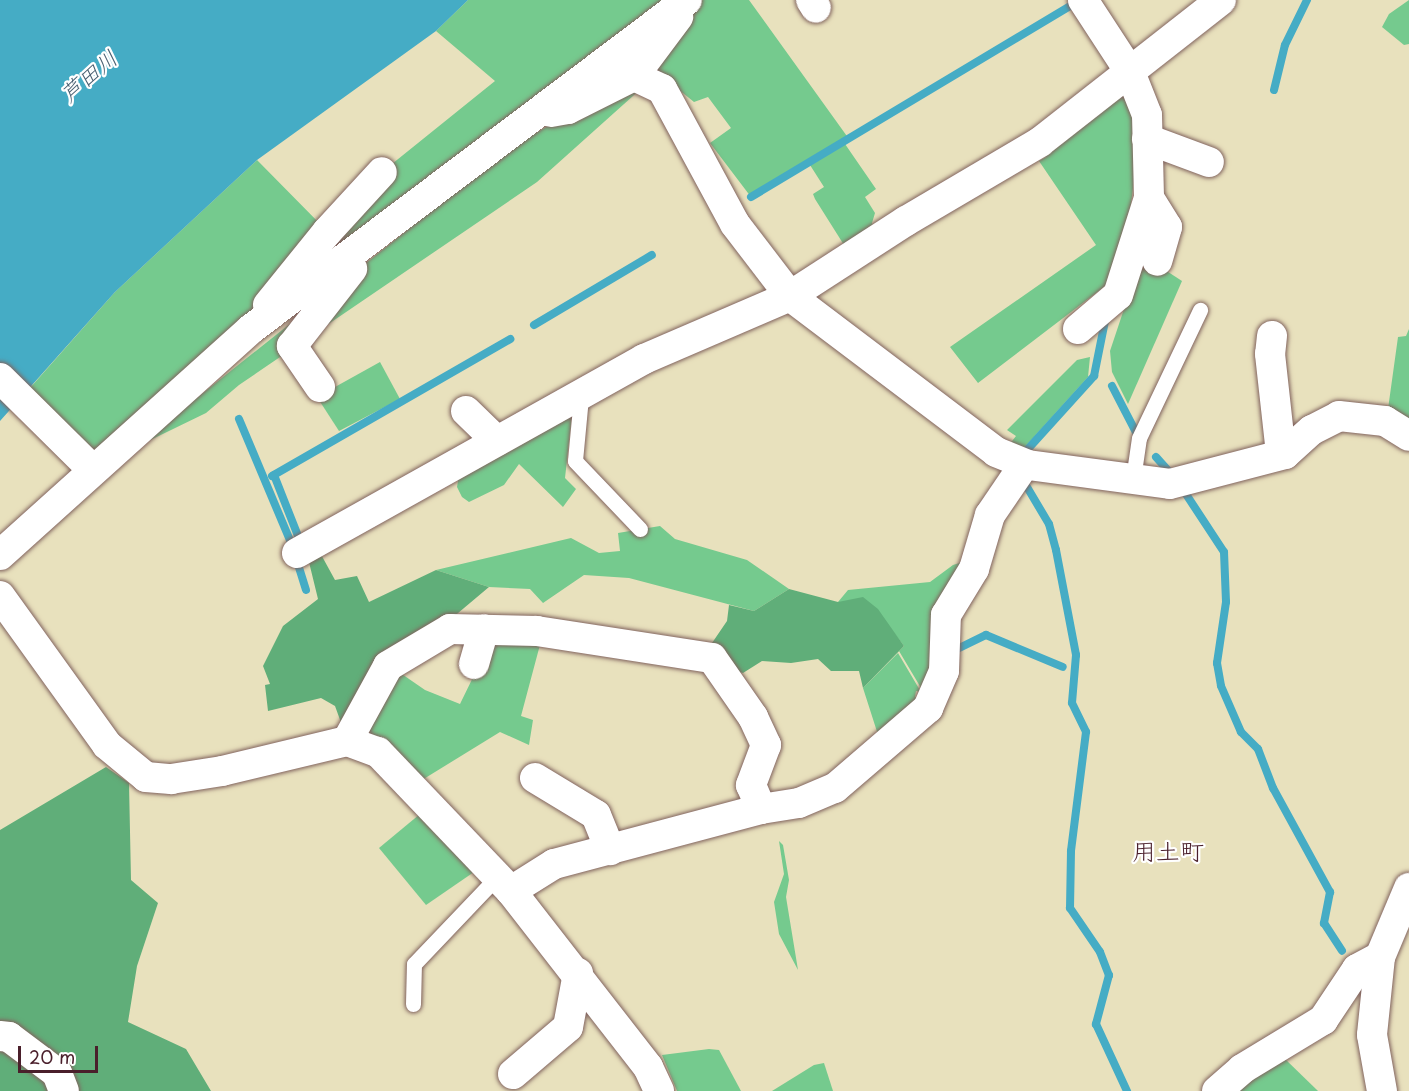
<!DOCTYPE html>
<meta charset="utf-8">
<style>
body{margin:0}
#map{position:relative;width:1409px;height:1091px;overflow:hidden;background:#e8e1bd;font-family:"Playpen Sans","Klee One",sans-serif}
div>[style]{position:absolute}
[style*='--x']{left:calc(var(--x)*1px);top:calc(var(--y)*1px);width:calc(var(--w)*1px);rotate:calc(var(--a)*1deg)}
.green>*{inset:0;background:#75ca8e}
.forest>*{inset:0;background:#60ae79}
.water>*{inset:0;background:#45acc5}
.stream>*{height:8px;margin:-4px;padding:0 4px;transform-origin:4px;border-radius:4px;background:#45acc5}
.roads{filter:drop-shadow(0 0 2px #81635e) drop-shadow(0 0 2px #81635e)}
.lane>*{height:15px;margin:-7.5px;padding:0 7.5px;transform-origin:7.5px;border-radius:7.5px;background:#fff}
.street>*{height:30px;margin:-15px;padding:0 15px;transform-origin:15px;border-radius:15px;background:#fff}
span{translate:-50% -50%;white-space:nowrap;text-align:center;line-height:1.15;-webkit-text-stroke:4.5px #fff;paint-order:stroke}
.water-label{font-size:22px;color:#485e70;font-style:italic}
.quarter-label{font-size:24px;color:#4a1f2b}
.scale{position:absolute;left:18px;top:1046px;width:80px;height:27px;box-sizing:border-box;border:3px solid #4a1f2b;border-top:0;padding-left:8px;font-size:18px;line-height:21px;white-space:nowrap;color:#4a1f2b;-webkit-text-stroke:4px #fff;paint-order:stroke}
</style>
<div id="map">
<div class="green">
<i style="clip-path:polygon(468px 0,749px 0,849px 139px,751px 197px,710px 143px,731px 128px,708px 97px,694px 102px,662px 76px,536px 114px,92px 454px,22px 397px,115px 292px,257px 160px,327px 231px,382px 172px,495px 81px,436px 31px)"></i>
<i style="clip-path:polygon(1409px 0,1409px 44px,1404px 45px,1382px 27px,1389px 14px)"></i>
<i style="clip-path:polygon(643px 87px,537px 182px,239px 385px,206px 413px,134px 448px,513px 146px,571px 113px)"></i>
<i style="clip-path:polygon(1121px 89px,1123px 96px,1128px 93px,1138px 148px,1130px 212px,1113px 280px,978px 383px,950px 347px,1096px 245px,1039px 161px,1046px 157px,1042px 147px)"></i>
<i style="clip-path:polygon(845px 144px,876px 189px,865px 197px,875px 213px,872px 223px,877px 235px,844px 245px,815px 199px,813px 194px,824px 187px,810px 165px)"></i>
<i style="clip-path:polygon(1142px 255px,1182px 281px,1128px 404px,1112px 372px,1110px 351px)"></i>
<i style="clip-path:polygon(1409px 329px,1409px 427px,1388px 409px,1398px 337px,1406px 336px)"></i>
<i style="clip-path:polygon(1090px 357px,1088px 377px,1022px 450px,1009px 445px,1016px 436px,1007px 430px,1077px 360px)"></i>
<i style="clip-path:polygon(380px 362px,400px 399px,339px 431px,317px 397px)"></i>
<i style="clip-path:polygon(572px 415px,565px 478px,576px 489px,563px 507px,519px 464px,504px 485px,469px 502px,462px 497px,457px 487px,459px 475px)"></i>
<i style="clip-path:polygon(660px 526px,675px 539px,747px 560px,789px 589px,754px 611px,629px 578px,584px 575px,543px 603px,530px 589px,489px 587px,436px 570px,571px 538px,599px 553px,620px 551px,618px 533px)"></i>
<i style="clip-path:polygon(972px 559px,936px 672px,924px 693px,899px 651px,904px 646px,891px 629px,838px 602px,848px 590px,930px 582px,953px 565px)"></i>
<i style="clip-path:polygon(488px 636px,541px 641px,521px 716px,533px 720px,529px 745px,500px 732px,422px 780px,369px 737px,361px 723px,396px 670px,425px 690px,460px 704px,479px 665px)"></i>
<i style="clip-path:polygon(898px 653px,921px 692px,916px 691px,915px 697px,923px 703px,880px 741px,863px 688px)"></i>
<i style="clip-path:polygon(420px 814px,474px 872px,426px 905px,379px 848px)"></i>
<i style="clip-path:polygon(779px 841px,783px 845px,789px 880px,786px 897px,798px 970px,779px 934px,774px 902px,784px 874px)"></i>
<i style="clip-path:polygon(709px 1049px,719px 1050px,741px 1091px,677px 1091px,662px 1055px)"></i>
<i style="clip-path:polygon(1283px 1057px,1318px 1091px,1226px 1091px)"></i>
<i style="clip-path:polygon(824px 1063px,833px 1091px,772px 1091px,814px 1065px)"></i>
</div>
<div class="forest">
<i style="clip-path:polygon(318px 549px,335px 580px,357px 576px,369px 602px,436px 570px,489px 587px,445px 624px,343px 728px,335px 706px,321px 698px,268px 711px,265px 685px,270px 684px,263px 666px,283px 626px,318px 599px,307px 554px)"></i>
<i style="clip-path:polygon(789px 589px,838px 602px,863px 597px,878px 609px,904px 646px,863px 688px,859px 671px,831px 671px,818px 659px,791px 663px,762px 661px,743px 673px,732px 670px,712px 643px,727px 621px,729px 605px,754px 611px)"></i>
<i style="clip-path:polygon(106px 767px,129px 783px,131px 880px,158px 903px,137px 966px,128px 1022px,186px 1049px,211px 1091px,0 1091px,0 830px)"></i>
</div>
<div class="water">
<i style="clip-path:polygon(0 0,468px 0,436px 31px,257px 160px,115px 292px,0 421px)"></i>
</div>
<div class="stream">
<i style="--x:1274;--y:90;--w:46;--a:-76.3"></i>
<i style="--x:1285;--y:45;--w:50;--a:-63.9"></i>
<i style="--x:751;--y:197;--w:380;--a:-30.9"></i>
<i style="--x:534;--y:325;--w:137;--a:-30.7"></i>
<i style="--x:1112;--y:386;--w:59;--a:62.6"></i>
<i style="--x:239;--y:419;--w:137;--a:67.2"></i>
<i style="--x:292;--y:545;--w:47;--a:72.7"></i>
<i style="--x:1027;--y:450;--w:100;--a:-47.8"></i>
<i style="--x:1094;--y:376;--w:61;--a:-78.7"></i>
<i style="--x:1156;--y:457;--w:24;--a:48"></i>
<i style="--x:274;--y:475;--w:71;--a:68.5"></i>
<i style="--x:300;--y:541;--w:3;--a:-18"></i>
<i style="--x:272;--y:476;--w:275;--a:-29.9"></i>
<i style="--x:1180;--y:485;--w:80;--a:56.7"></i>
<i style="--x:1224;--y:552;--w:50;--a:87.7"></i>
<i style="--x:1226;--y:602;--w:62;--a:98.4"></i>
<i style="--x:1217;--y:663;--w:23;--a:80"></i>
<i style="--x:1221;--y:686;--w:50;--a:66.5"></i>
<i style="--x:1241;--y:732;--w:24;--a:45"></i>
<i style="--x:1258;--y:749;--w:42;--a:69"></i>
<i style="--x:1273;--y:788;--w:119;--a:61.3"></i>
<i style="--x:1330;--y:892;--w:32;--a:101"></i>
<i style="--x:1324;--y:923;--w:33;--a:57"></i>
<i style="--x:1027;--y:487;--w:43;--a:59.3"></i>
<i style="--x:1049;--y:524;--w:27;--a:75"></i>
<i style="--x:1056;--y:550;--w:107;--a:79.2"></i>
<i style="--x:1076;--y:655;--w:48;--a:94.8"></i>
<i style="--x:1072;--y:703;--w:32;--a:64"></i>
<i style="--x:1086;--y:732;--w:120;--a:97.2"></i>
<i style="--x:1071;--y:851;--w:57;--a:91"></i>
<i style="--x:1070;--y:908;--w:53;--a:55.7"></i>
<i style="--x:1100;--y:952;--w:25;--a:69"></i>
<i style="--x:1109;--y:975;--w:51;--a:104.9"></i>
<i style="--x:1096;--y:1024;--w:74;--a:65.2"></i>
<i style="--x:951;--y:652;--w:39;--a:-26"></i>
<i style="--x:986;--y:635;--w:83;--a:22.6"></i>
</div>
<div class="roads">
<div class="lane">
<i style="--x:581;--y:397;--w:64;--a:95.4"></i>
<i style="--x:575;--y:461;--w:94;--a:46.3"></i>
<i style="--x:1133;--y:479;--w:41;--a:-81.7"></i>
<i style="--x:1139;--y:438;--w:142;--a:-64.5"></i>
<i style="--x:413;--y:1004;--w:40;--a:-88.6"></i>
<i style="--x:414;--y:964;--w:119;--a:-46.4"></i>
</div>
<div class="street">
<i style="--x:811;--y:0;--w:9;--a:58"></i>
<i style="--x:1083;--y:0;--w:86;--a:56.9"></i>
<i style="--x:1130;--y:72;--w:46;--a:68.4"></i>
<i style="--x:1147;--y:115;--w:83;--a:88.6"></i>
<i style="--x:1149;--y:198;--w:34;--a:58"></i>
<i style="--x:1167;--y:227;--w:35;--a:106"></i>
<i style="--x:634;--y:76;--w:31;--a:25"></i>
<i style="--x:662;--y:89;--w:153;--a:61.6"></i>
<i style="--x:735;--y:224;--w:91;--a:52.6"></i>
<i style="--x:790;--y:296;--w:258;--a:37.1"></i>
<i style="--x:996;--y:452;--w:35;--a:22"></i>
<i style="--x:1028;--y:465;--w:143;--a:7.6"></i>
<i style="--x:1170;--y:484;--w:119;--a:-14.6"></i>
<i style="--x:1285;--y:454;--w:36;--a:-42"></i>
<i style="--x:1312;--y:430;--w:30;--a:-27"></i>
<i style="--x:1339;--y:416;--w:46;--a:6.2"></i>
<i style="--x:1385;--y:421;--w:28;--a:32"></i>
<i style="--x:551;--y:112;--w:17;--a:-10"></i>
<i style="--x:568;--y:109;--w:74;--a:-26.6"></i>
<i style="--x:634;--y:76;--w:74;--a:-53.3"></i>
<i style="--x:1147;--y:139;--w:66;--a:20.4"></i>
<i style="--x:268;--y:305;--w:94;--a:-51.1"></i>
<i style="--x:327;--y:232;--w:81;--a:-47.5"></i>
<i style="--x:1078;--y:329;--w:52;--a:-40.4"></i>
<i style="--x:1118;--y:295;--w:102;--a:-72.3"></i>
<i style="--x:1272;--y:336;--w:18;--a:96"></i>
<i style="--x:1270;--y:354;--w:101;--a:83.7"></i>
<i style="--x:0;--y:378;--w:129;--a:44.7"></i>
<i style="--x:320;--y:387;--w:50;--a:-124.3"></i>
<i style="--x:292;--y:346;--w:98;--a:-52.1"></i>
<i style="--x:466;--y:411;--w:43;--a:44.1"></i>
<i style="--x:297;--y:553;--w:398;--a:-29.2"></i>
<i style="--x:644;--y:359;--w:159;--a:-23.3"></i>
<i style="--x:790;--y:296;--w:138;--a:-32.9"></i>
<i style="--x:906;--y:221;--w:156;--a:-30.5"></i>
<i style="--x:1040;--y:142;--w:230;--a:-38.1"></i>
<i style="--x:0;--y:555;--w:338;--a:-42"></i>
<i style="--x:251;--y:329;--w:546;--a:-37.04"></i>
<i style="--x:0;--y:596;--w:183;--a:54.3"></i>
<i style="--x:107;--y:745;--w:50;--a:39.4"></i>
<i style="--x:146;--y:777;--w:25;--a:5"></i>
<i style="--x:171;--y:779;--w:52;--a:-8.9"></i>
<i style="--x:222;--y:771;--w:129;--a:-13.5"></i>
<i style="--x:347;--y:741;--w:33;--a:20"></i>
<i style="--x:378;--y:752;--w:192;--a:46.3"></i>
<i style="--x:511;--y:891;--w:223;--a:52.1"></i>
<i style="--x:648;--y:1067;--w:26;--a:65"></i>
<i style="--x:474;--y:664;--w:36;--a:-74"></i>
<i style="--x:347;--y:741;--w:85;--a:-61.3"></i>
<i style="--x:388;--y:666;--w:72;--a:-30.8"></i>
<i style="--x:450;--y:629;--w:87;--a:1.3"></i>
<i style="--x:537;--y:631;--w:177;--a:8.8"></i>
<i style="--x:712;--y:658;--w:72;--a:55.2"></i>
<i style="--x:753;--y:717;--w:31;--a:65"></i>
<i style="--x:766;--y:745;--w:43;--a:110.6"></i>
<i style="--x:751;--y:785;--w:26;--a:67"></i>
<i style="--x:761;--y:809;--w:214;--a:165.1"></i>
<i style="--x:554;--y:864;--w:51;--a:147.9"></i>
<i style="--x:535;--y:778;--w:71;--a:31.2"></i>
<i style="--x:596;--y:815;--w:38;--a:68"></i>
<i style="--x:761;--y:809;--w:38;--a:-9"></i>
<i style="--x:799;--y:803;--w:39;--a:-23"></i>
<i style="--x:835;--y:788;--w:123;--a:-40.7"></i>
<i style="--x:928;--y:708;--w:40;--a:-66.6"></i>
<i style="--x:944;--y:671;--w:56;--a:-88"></i>
<i style="--x:946;--y:615;--w:54;--a:-58.7"></i>
<i style="--x:974;--y:569;--w:56;--a:-73.5"></i>
<i style="--x:990;--y:515;--w:60;--a:-55.8"></i>
<i style="--x:1380;--y:957;--w:78;--a:95.9"></i>
<i style="--x:1372;--y:1035;--w:57;--a:79.9"></i>
<i style="--x:0;--y:1036;--w:9;--a:6"></i>
<i style="--x:9;--y:1037;--w:60;--a:36.9"></i>
<i style="--x:57;--y:1073;--w:19;--a:69"></i>
<i style="--x:513;--y:1074;--w:72;--a:-40.5"></i>
<i style="--x:568;--y:1027;--w:55;--a:-79.5"></i>
<i style="--x:1217;--y:1091;--w:33;--a:-41"></i>
<i style="--x:1242;--y:1069;--w:95;--a:-31.2"></i>
<i style="--x:1323;--y:1020;--w:61;--a:-56.3"></i>
<i style="--x:1357;--y:969;--w:26;--a:-28"></i>
<i style="--x:1380;--y:957;--w:75;--a:-67.2"></i>
</div>
</div>
<div class="water-label">
<span style="left:88px;top:75px;rotate:-40deg">芦田川</span>
</div>
<div class="quarter-label">
<span style="left:1168px;top:851px">用土町</span>
</div>
<div class="scale">20 m</div>
</div>
